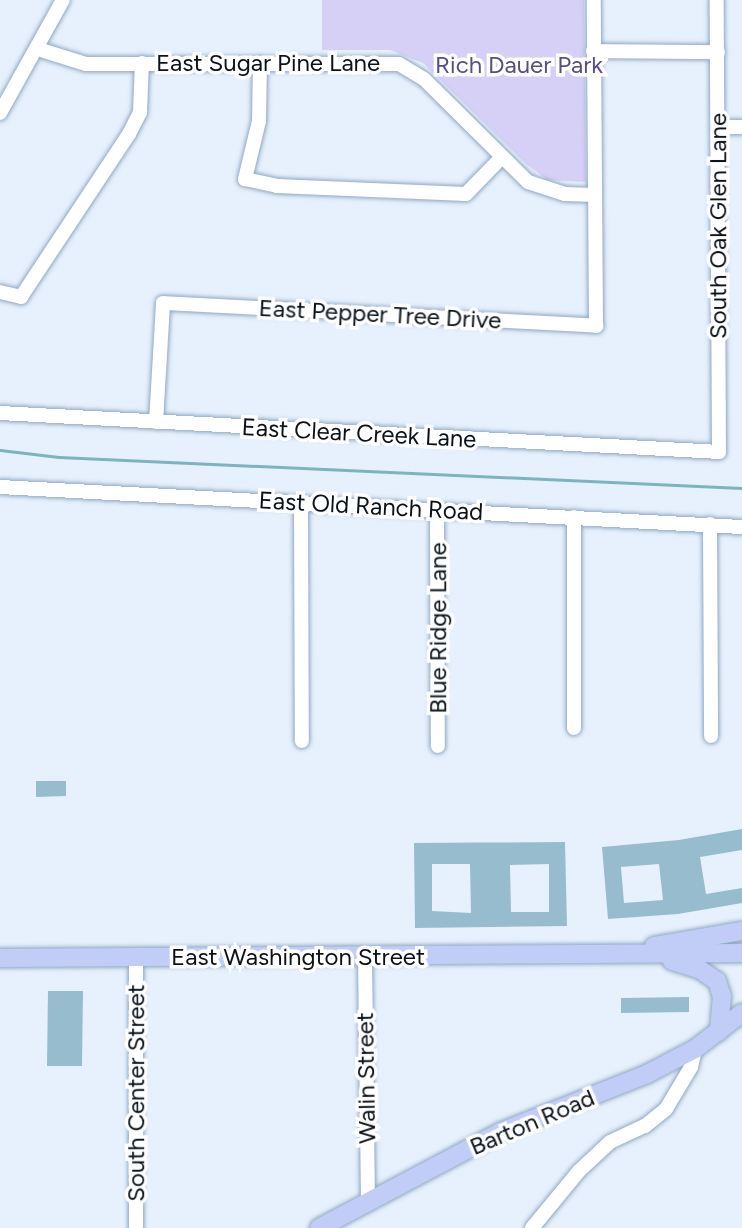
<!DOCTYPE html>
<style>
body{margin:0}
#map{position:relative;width:742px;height:1228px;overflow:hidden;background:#e7f1fd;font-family:Figtree,sans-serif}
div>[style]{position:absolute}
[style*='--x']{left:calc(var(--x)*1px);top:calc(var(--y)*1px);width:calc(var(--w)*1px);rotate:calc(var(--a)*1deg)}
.green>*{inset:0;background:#d6d0f6}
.stream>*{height:3px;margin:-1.5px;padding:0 1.5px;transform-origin:1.5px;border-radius:1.5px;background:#7cb4bc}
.building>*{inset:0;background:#97bcce}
.roads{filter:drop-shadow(0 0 2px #90a8c3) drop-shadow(0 0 2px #90a8c3)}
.minor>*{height:14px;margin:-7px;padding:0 7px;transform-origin:7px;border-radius:7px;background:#fff}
.major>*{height:18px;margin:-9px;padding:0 9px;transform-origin:9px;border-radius:9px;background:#c1cdf7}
span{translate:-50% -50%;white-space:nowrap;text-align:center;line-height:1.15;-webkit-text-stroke:7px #fff;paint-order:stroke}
.street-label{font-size:24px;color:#09121b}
.park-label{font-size:24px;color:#5a4d84}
</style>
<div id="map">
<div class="green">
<i style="clip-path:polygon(322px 0,584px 0,586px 182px,548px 180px,526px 164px,423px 63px,390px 50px,322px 50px)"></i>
</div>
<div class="stream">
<i style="--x:0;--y:450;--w:59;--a:6.8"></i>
<i style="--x:59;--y:457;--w:684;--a:2.6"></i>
</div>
<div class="building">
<i style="clip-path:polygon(36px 781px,66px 781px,66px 796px,36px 797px)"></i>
<i style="clip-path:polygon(evenodd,742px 829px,742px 850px,700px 857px,706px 894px,742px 888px,742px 903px,678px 914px,608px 919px,602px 847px,679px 840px,742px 829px,659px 864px,663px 900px,624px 903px,621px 867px,659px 864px)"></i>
<i style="clip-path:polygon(evenodd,565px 842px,567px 926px,415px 928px,414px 843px,565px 842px,432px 864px,470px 864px,471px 913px,432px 911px,432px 864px,565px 842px,549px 864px,549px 912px,511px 912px,510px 865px,549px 864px)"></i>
<i style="clip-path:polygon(48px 991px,83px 991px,82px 1066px,47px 1066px)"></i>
<i style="clip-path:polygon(689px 997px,689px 1012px,621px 1013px,621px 998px)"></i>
</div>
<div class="roads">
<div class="minor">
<i style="--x:38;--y:49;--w:50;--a:17.4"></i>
<i style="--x:86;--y:64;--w:313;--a:0"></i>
<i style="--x:399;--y:64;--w:29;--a:31"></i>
<i style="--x:424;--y:79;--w:146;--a:44.7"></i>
<i style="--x:528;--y:182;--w:38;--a:18"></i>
<i style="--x:564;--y:194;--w:31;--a:2"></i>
<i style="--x:593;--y:51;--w:125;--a:0.5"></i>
<i style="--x:260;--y:63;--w:58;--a:91"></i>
<i style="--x:259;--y:121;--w:60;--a:103.6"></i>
<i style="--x:245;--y:179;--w:33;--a:12"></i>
<i style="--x:277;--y:186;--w:189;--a:2.4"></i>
<i style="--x:466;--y:194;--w:52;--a:-45.8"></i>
<i style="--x:0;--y:113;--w:129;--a:-60.9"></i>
<i style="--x:718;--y:127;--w:24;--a:0"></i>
<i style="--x:0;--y:292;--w:22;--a:13"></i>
<i style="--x:21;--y:297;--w:196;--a:-56.5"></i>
<i style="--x:129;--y:134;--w:25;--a:-63"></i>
<i style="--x:140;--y:112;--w:49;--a:-87.7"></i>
<i style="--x:0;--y:413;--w:720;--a:3.1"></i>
<i style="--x:719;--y:452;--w:452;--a:-90.3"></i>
<i style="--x:156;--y:422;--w:119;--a:-86.6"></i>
<i style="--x:163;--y:303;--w:434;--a:3"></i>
<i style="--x:596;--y:326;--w:326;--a:-90.4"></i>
<i style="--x:0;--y:487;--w:743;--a:3.09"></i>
<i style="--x:301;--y:503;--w:238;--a:89.8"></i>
<i style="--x:437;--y:510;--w:236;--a:89.8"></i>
<i style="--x:574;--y:517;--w:211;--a:90"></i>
<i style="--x:710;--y:524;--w:212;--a:89.7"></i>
<i style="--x:365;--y:956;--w:244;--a:89.3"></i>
<i style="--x:136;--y:1228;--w:271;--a:-90"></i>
<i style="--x:532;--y:1228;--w:74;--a:-50.5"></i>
<i style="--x:579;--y:1171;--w:42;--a:-43.1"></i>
<i style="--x:610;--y:1142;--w:38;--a:-25"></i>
<i style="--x:645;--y:1126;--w:27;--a:-39"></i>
<i style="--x:666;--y:1109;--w:49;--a:-59.2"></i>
<i style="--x:691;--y:1067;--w:18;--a:-77"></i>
</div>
<div class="major">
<i style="--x:654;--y:946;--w:89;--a:-9.7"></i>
<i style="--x:0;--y:958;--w:742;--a:-0.39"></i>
<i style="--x:672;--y:961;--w:28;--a:17"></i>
<i style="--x:699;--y:969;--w:22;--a:34"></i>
<i style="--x:717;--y:981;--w:16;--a:72"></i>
<i style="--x:722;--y:996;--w:36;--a:95"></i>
<i style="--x:319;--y:1228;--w:205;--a:-27.9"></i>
<i style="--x:500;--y:1132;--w:158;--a:-21.5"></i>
<i style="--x:647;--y:1074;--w:54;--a:-27.5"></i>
<i style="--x:695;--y:1049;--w:59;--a:-37.5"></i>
</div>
</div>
<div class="street-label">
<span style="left:268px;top:63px">East Sugar Pine Lane</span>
<span style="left:718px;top:226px;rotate:-90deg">South Oak Glen Lane</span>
<span style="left:380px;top:314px;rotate:3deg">East Pepper Tree Drive</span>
<span style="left:359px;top:433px;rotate:3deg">East Clear Creek Lane</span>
<span style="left:371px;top:506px;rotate:3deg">East Old Ranch Road</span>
<span style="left:438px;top:628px;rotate:-90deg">Blue Ridge Lane</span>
<span style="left:298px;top:957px">East Washington Street</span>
<span style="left:366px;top:1078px;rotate:-91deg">Walin Street</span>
<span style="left:136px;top:1093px;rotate:-90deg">South Center Street</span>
<span style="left:532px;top:1122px;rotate:-23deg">Barton Road</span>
</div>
<div class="park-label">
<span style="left:519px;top:65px">Rich Dauer Park</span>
</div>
</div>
